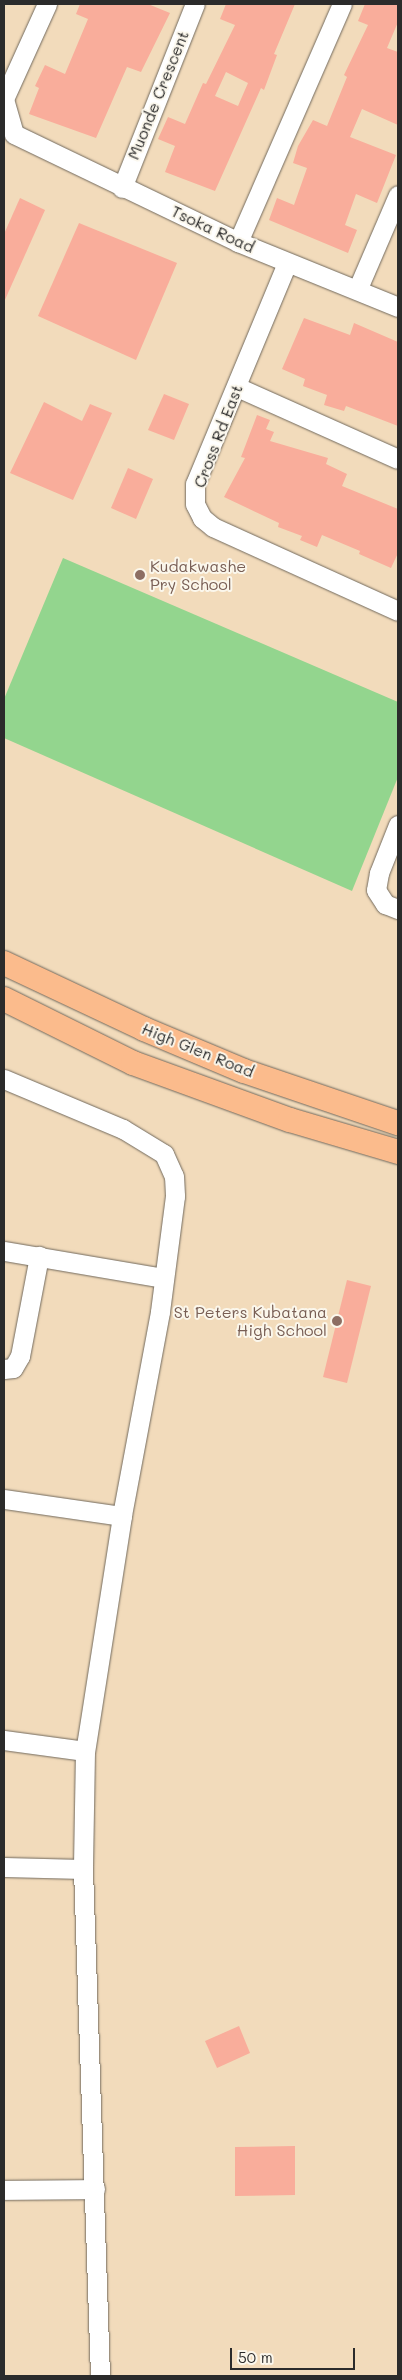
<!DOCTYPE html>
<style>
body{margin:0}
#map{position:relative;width:402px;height:2380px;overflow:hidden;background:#f2dbbb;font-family:Mali,sans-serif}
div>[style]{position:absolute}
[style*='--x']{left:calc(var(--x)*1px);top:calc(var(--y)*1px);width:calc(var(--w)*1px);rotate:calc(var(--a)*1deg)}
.green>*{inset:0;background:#93d58e}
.building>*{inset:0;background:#f9ad9b}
.roads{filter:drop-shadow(0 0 1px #71695d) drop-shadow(0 0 1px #71695d)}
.minor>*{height:19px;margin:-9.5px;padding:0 9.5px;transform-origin:9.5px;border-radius:9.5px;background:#fff}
.major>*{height:24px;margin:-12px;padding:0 12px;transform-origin:12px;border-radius:12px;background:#fbbb8c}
.dots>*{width:14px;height:14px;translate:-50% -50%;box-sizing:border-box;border:2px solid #fbf7ec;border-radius:50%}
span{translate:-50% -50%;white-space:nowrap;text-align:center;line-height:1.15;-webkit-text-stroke:4px #fbf7ec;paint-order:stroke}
.street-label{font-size:16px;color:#2b2b2b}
.education-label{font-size:16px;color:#785e54}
.left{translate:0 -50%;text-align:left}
.right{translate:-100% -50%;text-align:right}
.frame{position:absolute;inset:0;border:5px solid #2b2b2b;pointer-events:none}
.scale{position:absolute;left:230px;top:2348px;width:125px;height:22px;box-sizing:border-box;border:2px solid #2b2b2b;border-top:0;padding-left:6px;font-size:15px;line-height:18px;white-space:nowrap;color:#2b2b2b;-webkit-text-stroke:4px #fbf7ec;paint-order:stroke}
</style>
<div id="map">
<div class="green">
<i style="clip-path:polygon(63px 558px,398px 702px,398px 777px,352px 891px,4px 738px,4px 699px)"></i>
</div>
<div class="building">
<i style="clip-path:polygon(80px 4px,148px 4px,170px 13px,141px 72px,127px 67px,96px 138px,29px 114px,39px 88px,35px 86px,45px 65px,65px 74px,88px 19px,76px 14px)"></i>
<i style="clip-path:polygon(evenodd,226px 4px,295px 4px,274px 54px,277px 55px,264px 90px,261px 88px,215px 191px,165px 172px,175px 146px,158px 139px,168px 117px,185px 124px,203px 83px,206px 84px,235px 25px,220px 19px,226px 4px,226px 72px,248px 83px,238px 106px,215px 96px,226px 72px)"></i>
<i style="clip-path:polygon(365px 4px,398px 4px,398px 22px,387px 48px,398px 52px,398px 125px,362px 109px,350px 137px,396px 155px,377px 203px,356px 194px,345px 225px,357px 230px,348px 253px,269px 220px,277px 198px,294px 205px,307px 168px,293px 163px,298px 146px,313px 120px,327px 126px,347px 77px,344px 75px,368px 25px,358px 21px)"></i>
<i style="clip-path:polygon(20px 198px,45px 210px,4px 302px,4px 234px)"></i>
<i style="clip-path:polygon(79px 223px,177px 263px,136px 360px,38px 316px)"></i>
<i style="clip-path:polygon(304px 318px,350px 335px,354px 323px,398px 342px,398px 426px,346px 406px,344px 411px,324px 405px,327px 395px,303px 386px,305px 379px,282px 369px)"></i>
<i style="clip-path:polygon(164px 394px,189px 404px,174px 440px,148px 430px)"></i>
<i style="clip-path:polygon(44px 402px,82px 421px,90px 404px,112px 413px,73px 500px,10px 473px)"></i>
<i style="clip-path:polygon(257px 415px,270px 420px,266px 429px,274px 432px,270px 441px,328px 458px,326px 464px,347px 474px,342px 486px,398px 509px,398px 553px,391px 568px,359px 554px,360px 551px,322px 535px,317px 547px,300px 540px,302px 536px,278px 527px,279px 523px,224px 497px,245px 458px,241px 457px)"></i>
<i style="clip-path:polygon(128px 468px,153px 479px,136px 519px,111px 508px)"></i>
<i style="clip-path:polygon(347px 1280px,371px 1286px,347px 1383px,323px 1377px)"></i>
<i style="clip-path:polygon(239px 2026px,250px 2053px,217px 2068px,205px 2041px)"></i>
<i style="clip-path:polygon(295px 2146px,295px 2195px,235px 2196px,235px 2147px)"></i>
</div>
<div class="roads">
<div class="minor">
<i style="--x:47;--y:4;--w:104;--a:114.4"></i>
<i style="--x:4;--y:99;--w:36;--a:74"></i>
<i style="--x:14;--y:134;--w:249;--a:25.7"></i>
<i style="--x:238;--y:242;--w:173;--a:22.1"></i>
<i style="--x:122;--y:188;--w:198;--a:-68.4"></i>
<i style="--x:238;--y:242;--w:260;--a:-66.4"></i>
<i style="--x:287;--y:263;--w:239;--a:112.6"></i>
<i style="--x:195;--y:484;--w:20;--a:90"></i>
<i style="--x:195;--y:504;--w:16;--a:63"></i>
<i style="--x:202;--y:518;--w:14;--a:39"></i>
<i style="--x:213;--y:527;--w:203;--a:24.4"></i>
<i style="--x:358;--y:288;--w:101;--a:-66.7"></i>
<i style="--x:237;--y:387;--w:176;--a:24.1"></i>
<i style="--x:398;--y:825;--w:52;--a:111.6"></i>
<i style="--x:379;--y:873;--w:17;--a:100"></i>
<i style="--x:376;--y:890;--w:17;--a:57"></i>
<i style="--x:385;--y:904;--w:14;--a:21"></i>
<i style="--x:4;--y:1079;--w:129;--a:22.8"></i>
<i style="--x:123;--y:1129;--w:48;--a:31.4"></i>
<i style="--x:164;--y:1154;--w:24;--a:66"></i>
<i style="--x:174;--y:1176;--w:20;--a:87"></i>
<i style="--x:175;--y:1196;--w:117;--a:97.4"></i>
<i style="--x:160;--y:1312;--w:208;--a:100.6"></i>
<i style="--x:122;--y:1516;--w:238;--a:98.9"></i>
<i style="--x:85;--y:1751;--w:82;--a:-172.3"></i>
<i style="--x:4;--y:1251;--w:162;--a:9.6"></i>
<i style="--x:4;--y:1369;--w:9;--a:-6"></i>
<i style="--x:13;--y:1368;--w:14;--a:-60"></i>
<i style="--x:20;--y:1356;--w:102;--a:-79.2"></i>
<i style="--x:4;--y:1499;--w:119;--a:8.2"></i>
<i style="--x:85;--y:1751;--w:118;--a:91"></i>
<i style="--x:83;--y:1869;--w:507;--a:88.08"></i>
<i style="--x:4;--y:1867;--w:79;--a:1.5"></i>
<i style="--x:4;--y:2190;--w:91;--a:-0.6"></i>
</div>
<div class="major">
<i style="--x:4;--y:963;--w:155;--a:25.2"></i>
<i style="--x:144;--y:1029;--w:108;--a:22.8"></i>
<i style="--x:244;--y:1071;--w:163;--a:18.7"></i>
<i style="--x:4;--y:999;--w:144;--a:26.4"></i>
<i style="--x:133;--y:1063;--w:167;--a:20"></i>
<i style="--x:290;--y:1120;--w:113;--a:16.5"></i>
</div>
</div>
<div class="dots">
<i style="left:140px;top:575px;background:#8d6e63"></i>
<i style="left:337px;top:1321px;background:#8d6e63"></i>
</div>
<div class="street-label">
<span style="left:158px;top:95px;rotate:-68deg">Muonde Crescent</span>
<span style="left:213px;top:229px;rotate:25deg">Tsoka Road</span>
<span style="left:218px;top:436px;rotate:-69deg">Cross Rd East</span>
<span style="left:198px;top:1050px;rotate:22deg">High Glen Road</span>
</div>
<div class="education-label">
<span class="left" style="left:150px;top:575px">Kudakwashe<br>Pry School</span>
<span class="right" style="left:327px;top:1321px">St Peters Kubatana<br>High School</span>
</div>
<div class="frame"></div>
<div class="scale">50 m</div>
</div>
